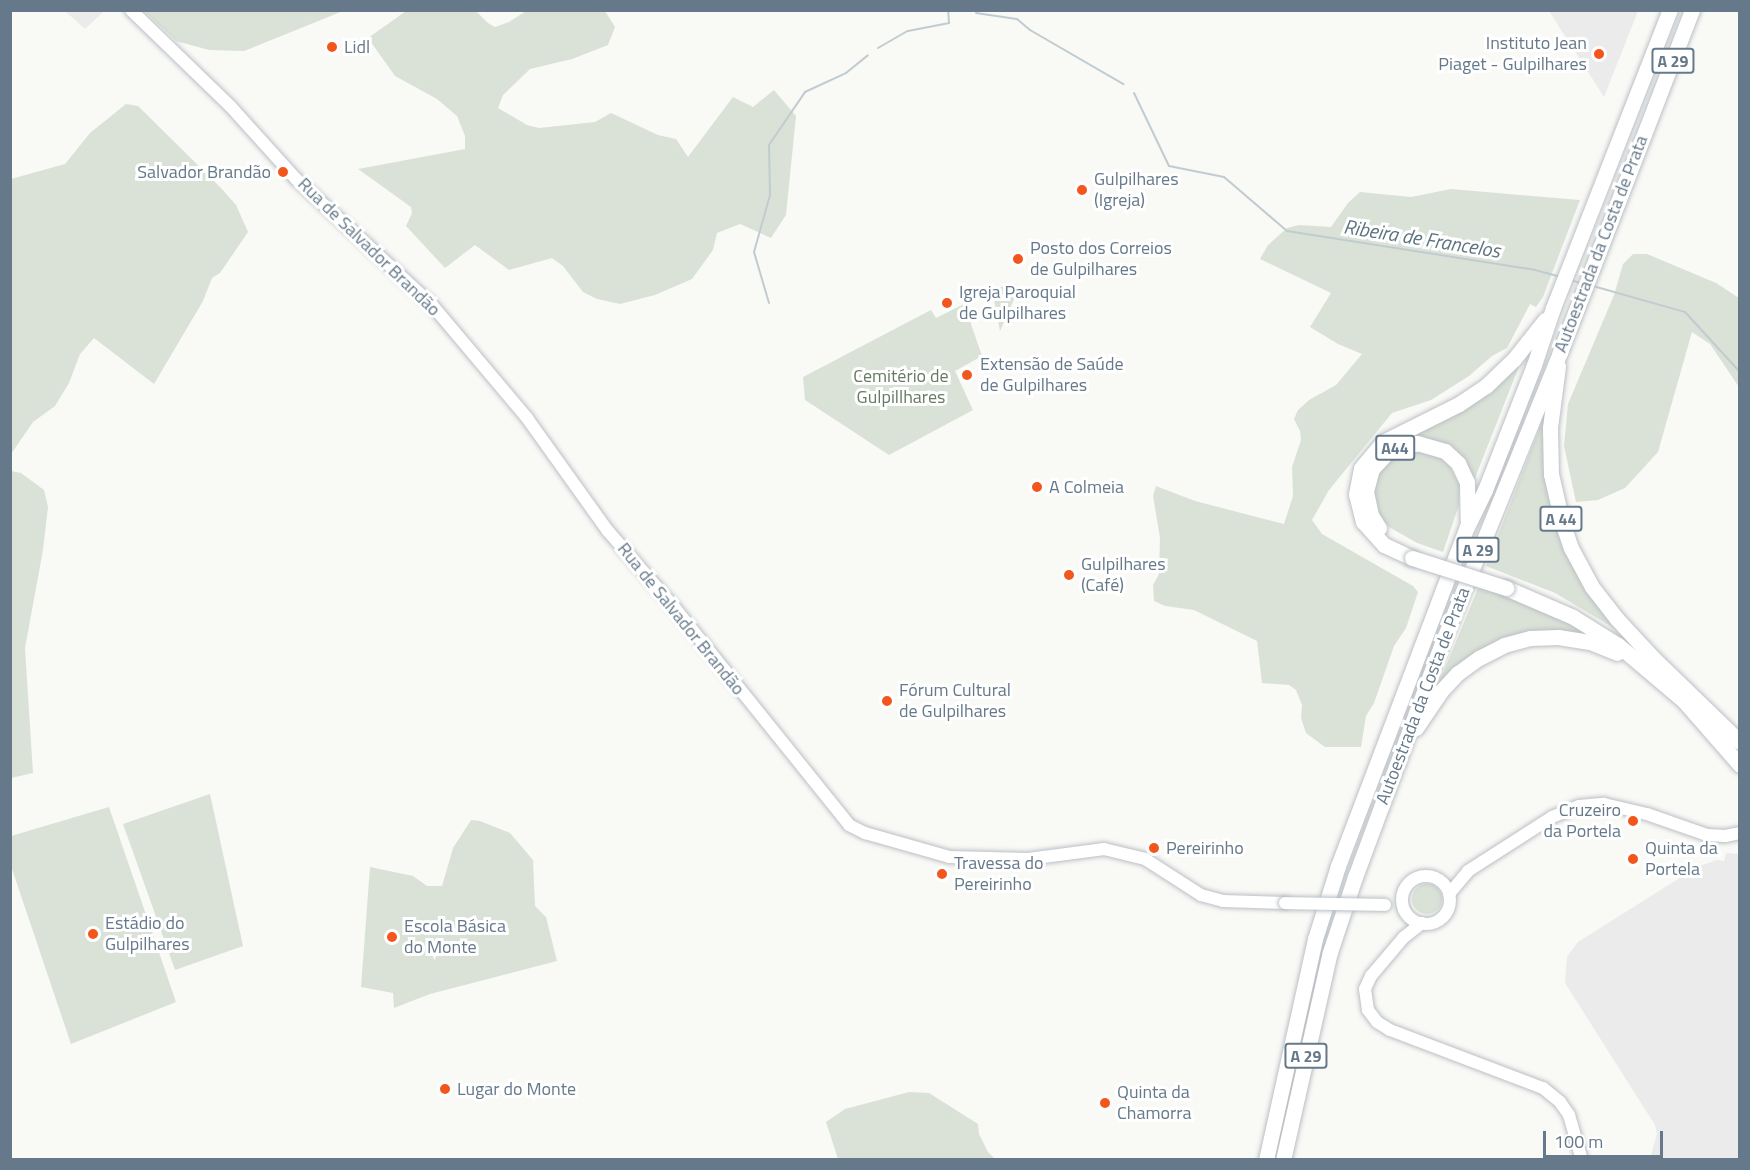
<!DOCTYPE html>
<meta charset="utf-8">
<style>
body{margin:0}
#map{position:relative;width:1750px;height:1170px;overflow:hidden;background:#f9f9f6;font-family:"Titillium Web",sans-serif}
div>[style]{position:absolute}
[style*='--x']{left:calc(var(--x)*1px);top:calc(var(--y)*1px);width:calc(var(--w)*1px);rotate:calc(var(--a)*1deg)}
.built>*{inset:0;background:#eaebea}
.green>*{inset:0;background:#dae2d7}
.round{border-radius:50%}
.stream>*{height:2px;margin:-1px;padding:0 1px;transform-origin:1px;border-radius:1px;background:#c1ccd1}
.roads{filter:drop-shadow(0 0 2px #bbc0c5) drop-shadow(0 0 2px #bbc0c5)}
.secondary>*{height:12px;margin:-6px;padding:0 6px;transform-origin:6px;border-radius:6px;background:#fff}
.secondary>.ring{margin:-6px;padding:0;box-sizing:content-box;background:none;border:12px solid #fff;border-radius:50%}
.highway>*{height:15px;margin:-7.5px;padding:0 7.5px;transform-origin:7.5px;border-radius:7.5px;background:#fff}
.bridges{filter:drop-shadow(0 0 2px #bbc0c5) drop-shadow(0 0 2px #bbc0c5)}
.secondary-bridge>*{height:12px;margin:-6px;padding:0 6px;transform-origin:6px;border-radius:6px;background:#fff}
.highway-bridge>*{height:15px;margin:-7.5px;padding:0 7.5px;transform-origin:7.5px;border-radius:7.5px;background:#fff}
.dots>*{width:16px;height:16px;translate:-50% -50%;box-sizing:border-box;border:3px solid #fff;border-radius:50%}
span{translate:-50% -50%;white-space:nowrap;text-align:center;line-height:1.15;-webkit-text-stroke:6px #fff;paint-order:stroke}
.shield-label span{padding:2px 4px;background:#fff;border:2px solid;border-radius:4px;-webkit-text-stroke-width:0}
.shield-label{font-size:16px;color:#65798a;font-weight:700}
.poi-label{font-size:18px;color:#65798a}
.right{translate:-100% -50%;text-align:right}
.left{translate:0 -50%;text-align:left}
.street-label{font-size:18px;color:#65798a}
.park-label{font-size:18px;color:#667b61}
.water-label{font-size:20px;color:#5c747e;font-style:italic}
.frame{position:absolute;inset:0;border:12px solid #65798a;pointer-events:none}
.scale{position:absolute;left:1543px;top:1131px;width:120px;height:27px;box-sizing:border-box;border:3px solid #65798a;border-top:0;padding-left:8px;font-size:18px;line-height:21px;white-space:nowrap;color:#65798a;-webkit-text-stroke:4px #fff;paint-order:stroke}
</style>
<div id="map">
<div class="built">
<i style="clip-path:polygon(65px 11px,104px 11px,85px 29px)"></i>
<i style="clip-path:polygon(1549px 11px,1638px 11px,1604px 97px)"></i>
<i style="clip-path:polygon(1726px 853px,1740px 854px,1739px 1159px,1650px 1159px,1657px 1134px,1655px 1125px,1565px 983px,1567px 957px,1578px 942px,1697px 867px,1717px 860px,1724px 861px)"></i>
</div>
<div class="green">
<i style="clip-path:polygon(144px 11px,343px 11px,244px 51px,209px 50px,176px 41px)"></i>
<i style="clip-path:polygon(406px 11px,476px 11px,488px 23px,495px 27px,509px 22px,526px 11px,605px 11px,615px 27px,608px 45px,572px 59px,530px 69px,503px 95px,498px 108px,527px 125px,539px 128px,595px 122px,611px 113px,658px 135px,676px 139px,688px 157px,733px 97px,753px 107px,774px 90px,796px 116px,786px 215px,771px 238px,740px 224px,717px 233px,713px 250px,692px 279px,655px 295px,620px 304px,597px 299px,583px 292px,563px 266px,552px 258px,509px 270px,475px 245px,445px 268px,406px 226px,412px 213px,411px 207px,358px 169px,465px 149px,465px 136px,457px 116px,437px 99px,395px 76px,368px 38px)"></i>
<i style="clip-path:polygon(126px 104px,138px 106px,221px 188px,236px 205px,248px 232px,220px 273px,212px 278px,203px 301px,154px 384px,94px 338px,80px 354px,69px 383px,55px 406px,33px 422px,11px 454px,11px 179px,65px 164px,90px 133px)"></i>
<i style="clip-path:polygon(1451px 189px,1580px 200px,1543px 297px,1536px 307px,1530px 304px,1507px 348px,1492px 356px,1469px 376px,1431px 400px,1392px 413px,1329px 490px,1312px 520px,1322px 534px,1413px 586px,1418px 592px,1406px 628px,1394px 646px,1374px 703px,1366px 716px,1361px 747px,1325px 747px,1306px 733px,1301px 718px,1302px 705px,1296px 690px,1289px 685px,1262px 683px,1257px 641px,1194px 610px,1165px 606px,1154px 601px,1153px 585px,1159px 574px,1160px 538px,1153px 496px,1156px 486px,1195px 501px,1284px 524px,1293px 496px,1292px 467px,1301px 440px,1300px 431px,1294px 419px,1298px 410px,1309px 400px,1336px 385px,1362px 354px,1338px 344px,1310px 327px,1331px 293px,1260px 259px,1268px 245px,1287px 228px,1299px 225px,1331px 227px,1348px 203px,1360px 192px,1411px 197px)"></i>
<i style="clip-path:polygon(1633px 254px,1647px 254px,1716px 283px,1739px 298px,1739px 387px,1710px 344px,1692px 332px,1658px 452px,1625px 488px,1598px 500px,1576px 502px,1564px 446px,1568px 404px,1614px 295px,1623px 264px)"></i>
<i style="clip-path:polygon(1015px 284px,1019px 288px,1000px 331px,992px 289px)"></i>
<i style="clip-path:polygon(964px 304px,982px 356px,955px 371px,973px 410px,889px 455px,805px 400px,803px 377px,931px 310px,936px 318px)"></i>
<i style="clip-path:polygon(1520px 364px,1473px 483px,1443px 443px,1412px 437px,1399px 441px)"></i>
<i style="clip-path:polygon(1548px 407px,1555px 512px,1624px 634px,1555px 593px,1486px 566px)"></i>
<i style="clip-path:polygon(1409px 451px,1425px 451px,1436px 455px,1448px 463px,1460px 485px,1459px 505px,1443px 552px,1417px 543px,1389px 527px,1379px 515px,1374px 501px,1374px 485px,1381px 470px,1394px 457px)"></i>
<i style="clip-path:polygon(11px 471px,21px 473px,44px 490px,48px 507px,43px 550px,25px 648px,33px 773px,11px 778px)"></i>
<i style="clip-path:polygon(1479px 586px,1544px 609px,1602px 641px,1535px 634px,1436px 690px)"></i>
<i style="clip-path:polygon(210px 794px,243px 946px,175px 970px,123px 824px)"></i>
<i style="clip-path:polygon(109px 807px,176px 1002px,71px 1044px,11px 866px,11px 836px)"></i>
<i style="clip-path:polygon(471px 820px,480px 821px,510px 833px,533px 860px,535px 906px,546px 917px,557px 961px,430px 994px,394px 1008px,393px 993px,361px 987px,370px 867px,413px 876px,427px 886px,442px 886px,453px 848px)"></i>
<i class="round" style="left:1412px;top:884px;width:30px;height:30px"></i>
<i style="clip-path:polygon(909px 1092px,929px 1093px,978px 1124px,979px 1134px,988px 1152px,995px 1159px,838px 1159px,826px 1122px,845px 1109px)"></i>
</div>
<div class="stream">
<i style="--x:976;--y:13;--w:41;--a:8.3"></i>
<i style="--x:1017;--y:19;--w:17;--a:40"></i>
<i style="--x:1030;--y:30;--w:108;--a:30.1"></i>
<i style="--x:878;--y:48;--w:34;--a:-30"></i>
<i style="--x:908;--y:31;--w:42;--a:-11"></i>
<i style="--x:949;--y:23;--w:13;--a:-94"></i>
<i style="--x:1134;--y:93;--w:81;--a:64.4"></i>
<i style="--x:1169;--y:166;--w:56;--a:11.3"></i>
<i style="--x:1224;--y:177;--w:83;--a:40.6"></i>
<i style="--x:1287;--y:231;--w:251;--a:8.9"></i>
<i style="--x:1535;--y:270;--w:24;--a:15"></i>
<i style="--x:1570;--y:280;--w:11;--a:15"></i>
<i style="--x:1593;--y:286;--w:96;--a:15.8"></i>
<i style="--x:1685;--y:312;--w:81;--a:47.5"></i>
<i style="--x:769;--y:303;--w:53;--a:-106.4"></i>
<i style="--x:754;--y:252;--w:59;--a:-74.3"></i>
<i style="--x:770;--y:195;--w:50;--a:-91.1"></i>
<i style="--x:769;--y:145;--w:64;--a:-55.8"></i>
<i style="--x:805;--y:92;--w:45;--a:-24.9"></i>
<i style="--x:846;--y:73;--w:28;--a:-39"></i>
</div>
<div class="roads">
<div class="secondary">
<i style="--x:131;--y:10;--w:139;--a:44.1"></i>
<i style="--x:231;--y:107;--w:97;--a:47.9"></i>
<i style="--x:296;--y:179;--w:185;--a:42.8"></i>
<i style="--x:432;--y:305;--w:148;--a:49.9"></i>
<i style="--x:527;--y:418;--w:139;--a:54.4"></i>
<i style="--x:608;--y:531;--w:101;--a:49"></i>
<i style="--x:674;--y:607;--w:280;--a:51.2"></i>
<i style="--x:849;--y:825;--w:18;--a:27"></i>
<i style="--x:865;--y:833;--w:87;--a:15.9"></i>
<i style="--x:949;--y:857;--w:79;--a:1.5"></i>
<i style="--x:1028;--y:859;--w:77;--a:-7.5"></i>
<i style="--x:1104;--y:849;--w:42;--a:13.7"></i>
<i style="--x:1145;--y:859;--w:67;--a:32.7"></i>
<i style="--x:1201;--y:895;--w:23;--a:15"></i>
<i style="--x:1223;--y:901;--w:62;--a:1.8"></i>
<i class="ring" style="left:1402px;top:876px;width:36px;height:36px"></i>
<i style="--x:1449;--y:894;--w:30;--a:-50"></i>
<i style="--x:1468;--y:871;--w:100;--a:-32.7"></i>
<i style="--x:1552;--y:817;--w:29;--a:-22"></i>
<i style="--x:1579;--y:806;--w:25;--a:-5"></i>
<i style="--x:1604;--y:804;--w:44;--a:13.1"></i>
<i style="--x:1647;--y:814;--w:64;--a:19.3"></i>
<i style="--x:1707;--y:835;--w:18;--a:3"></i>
<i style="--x:1725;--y:836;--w:15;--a:-11"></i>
<i style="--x:1422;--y:923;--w:23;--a:142"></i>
<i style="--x:1404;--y:937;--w:51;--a:130.2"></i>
<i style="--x:1371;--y:976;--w:14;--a:115"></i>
<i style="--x:1365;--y:989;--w:21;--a:82"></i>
<i style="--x:1368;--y:1010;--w:15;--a:53"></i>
<i style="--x:1377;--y:1022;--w:15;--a:32"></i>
<i style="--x:1390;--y:1030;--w:164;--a:20.8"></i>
<i style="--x:1543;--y:1088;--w:22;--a:39"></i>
<i style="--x:1560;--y:1102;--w:16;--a:55"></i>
<i style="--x:1569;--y:1115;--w:47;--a:73.9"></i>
</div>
<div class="highway">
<i style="--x:1558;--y:366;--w:63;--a:97.4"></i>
<i style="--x:1550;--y:428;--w:46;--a:88.8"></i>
<i style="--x:1551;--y:474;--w:49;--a:77.1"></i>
<i style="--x:1562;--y:522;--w:28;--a:71"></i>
<i style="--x:1571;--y:548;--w:44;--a:61.7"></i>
<i style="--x:1592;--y:587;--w:41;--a:52"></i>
<i style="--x:1617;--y:619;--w:53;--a:47.3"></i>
<i style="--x:1653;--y:658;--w:121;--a:44"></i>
<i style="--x:1379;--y:528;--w:15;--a:-122"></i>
<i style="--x:1371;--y:515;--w:25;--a:-102"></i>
<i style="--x:1366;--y:491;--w:23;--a:-75"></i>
<i style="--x:1372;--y:469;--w:23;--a:-47"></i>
<i style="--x:1388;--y:452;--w:30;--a:-17"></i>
<i style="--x:1417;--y:443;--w:29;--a:16"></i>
<i style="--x:1445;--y:451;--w:18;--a:43"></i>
<i style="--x:1458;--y:463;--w:21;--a:65"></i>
<i style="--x:1467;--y:482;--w:39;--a:89"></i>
<i style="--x:1412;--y:558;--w:31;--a:-155"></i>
<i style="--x:1384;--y:545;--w:31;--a:-132"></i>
<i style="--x:1363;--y:522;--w:29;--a:-104"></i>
<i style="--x:1356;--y:494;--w:26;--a:-79"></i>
<i style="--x:1361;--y:468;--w:34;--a:-50"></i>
<i style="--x:1383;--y:442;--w:85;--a:-26.6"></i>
<i style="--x:1459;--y:404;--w:32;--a:-34"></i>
<i style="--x:1486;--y:386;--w:39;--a:-44"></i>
<i style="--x:1514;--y:359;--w:50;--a:-51.5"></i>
<i style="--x:1506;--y:588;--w:73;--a:23.4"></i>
<i style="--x:1573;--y:617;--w:53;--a:31.9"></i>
<i style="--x:1618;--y:645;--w:87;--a:40.3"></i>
<i style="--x:1684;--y:701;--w:85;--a:48.8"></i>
<i style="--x:1416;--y:728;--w:45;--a:-56"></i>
<i style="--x:1441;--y:691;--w:25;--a:-47"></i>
<i style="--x:1458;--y:673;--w:26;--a:-36"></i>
<i style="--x:1479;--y:658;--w:28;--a:-27"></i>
<i style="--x:1504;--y:645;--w:27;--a:-15"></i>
<i style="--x:1530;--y:638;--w:28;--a:-2"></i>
<i style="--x:1558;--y:637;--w:32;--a:9"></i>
<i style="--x:1590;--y:642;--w:29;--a:22"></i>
<i style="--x:1266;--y:1160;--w:226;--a:-77.5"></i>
<i style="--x:1315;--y:939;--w:77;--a:-72.5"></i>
<i style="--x:1338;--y:866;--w:363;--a:-69.2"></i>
<i style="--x:1467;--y:527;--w:41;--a:-64.1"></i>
<i style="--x:1485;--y:490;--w:134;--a:-68.6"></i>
<i style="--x:1534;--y:365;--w:60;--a:-71.6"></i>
<i style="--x:1553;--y:308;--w:320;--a:-68.6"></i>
<i style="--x:1283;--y:1160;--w:213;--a:-77.3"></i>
<i style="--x:1330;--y:952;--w:79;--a:-71.6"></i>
<i style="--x:1355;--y:877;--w:255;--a:-69.6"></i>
<i style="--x:1444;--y:638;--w:309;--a:-67.9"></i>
<i style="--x:1560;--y:352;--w:367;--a:-68.9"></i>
</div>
</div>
<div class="bridges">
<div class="secondary-bridge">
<i style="--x:1285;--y:903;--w:100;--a:1.1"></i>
</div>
<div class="highway-bridge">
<i style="--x:1412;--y:558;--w:99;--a:17.7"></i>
</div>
</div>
<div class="dots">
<i style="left:332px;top:47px;background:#f3561c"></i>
<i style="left:1599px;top:54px;background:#f3561c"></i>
<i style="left:283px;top:172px;background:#f3561c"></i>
<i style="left:1082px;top:190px;background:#f3561c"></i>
<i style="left:1018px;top:259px;background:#f3561c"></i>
<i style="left:947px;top:303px;background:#f3561c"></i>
<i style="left:967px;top:375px;background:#f3561c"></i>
<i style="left:1037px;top:487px;background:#f3561c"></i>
<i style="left:1069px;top:575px;background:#f3561c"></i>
<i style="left:887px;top:701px;background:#f3561c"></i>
<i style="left:1633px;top:821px;background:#f3561c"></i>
<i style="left:1154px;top:848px;background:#f3561c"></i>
<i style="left:1633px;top:859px;background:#f3561c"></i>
<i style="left:942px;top:874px;background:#f3561c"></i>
<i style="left:93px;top:934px;background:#f3561c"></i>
<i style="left:392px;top:937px;background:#f3561c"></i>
<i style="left:445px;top:1089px;background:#f3561c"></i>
<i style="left:1105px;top:1103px;background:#f3561c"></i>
</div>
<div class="shield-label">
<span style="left:1673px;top:61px">A 29</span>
<span style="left:1395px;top:448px">A44</span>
<span style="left:1561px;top:519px">A 44</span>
<span style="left:1478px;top:550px">A 29</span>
<span style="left:1306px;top:1056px">A 29</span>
</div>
<div class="poi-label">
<span class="right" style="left:1587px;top:54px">Instituto Jean<br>Piaget - Gulpilhares</span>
<span class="left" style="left:344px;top:47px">Lidl</span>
<span class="right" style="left:271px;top:172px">Salvador Brandão</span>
<span class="left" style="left:1094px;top:190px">Gulpilhares<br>(Igreja)</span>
<span class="left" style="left:1030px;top:259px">Posto dos Correios<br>de Gulpilhares</span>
<span class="left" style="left:959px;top:303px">Igreja Paroquial<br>de Gulpilhares</span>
<span class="left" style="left:980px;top:375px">Extensão de Saúde<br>de Gulpilhares</span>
<span class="left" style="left:1049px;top:487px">A Colmeia</span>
<span class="left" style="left:1081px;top:575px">Gulpilhares<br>(Café)</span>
<span class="left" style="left:899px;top:701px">Fórum Cultural<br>de Gulpilhares</span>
<span class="right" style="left:1621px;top:821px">Cruzeiro<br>da Portela</span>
<span class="left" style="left:1166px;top:848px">Pereirinho</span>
<span class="left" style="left:1645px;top:859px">Quinta da<br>Portela</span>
<span class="left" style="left:954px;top:874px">Travessa do<br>Pereirinho</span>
<span class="left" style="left:105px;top:934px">Estádio do<br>Gulpilhares</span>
<span class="left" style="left:404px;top:937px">Escola Básica<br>do Monte</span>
<span class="left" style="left:457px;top:1089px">Lugar do Monte</span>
<span class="left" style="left:1117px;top:1103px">Quinta da<br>Chamorra</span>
</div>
<div class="street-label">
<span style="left:1601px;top:244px;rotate:-69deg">Autoestrada da Costa de Prata</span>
<span style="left:369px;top:247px;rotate:44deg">Rua de Salvador Brandão</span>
<span style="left:681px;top:619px;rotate:51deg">Rua de Salvador Brandão</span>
<span style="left:1423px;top:696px;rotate:-69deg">Autoestrada da Costa de Prata</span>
</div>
<div class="park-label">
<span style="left:901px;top:387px">Cemitério de<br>Gulpillhares</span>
</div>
<div class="water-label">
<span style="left:1422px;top:238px;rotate:9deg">Ribeira de Francelos</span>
</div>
<div class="frame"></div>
<div class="scale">100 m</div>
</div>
